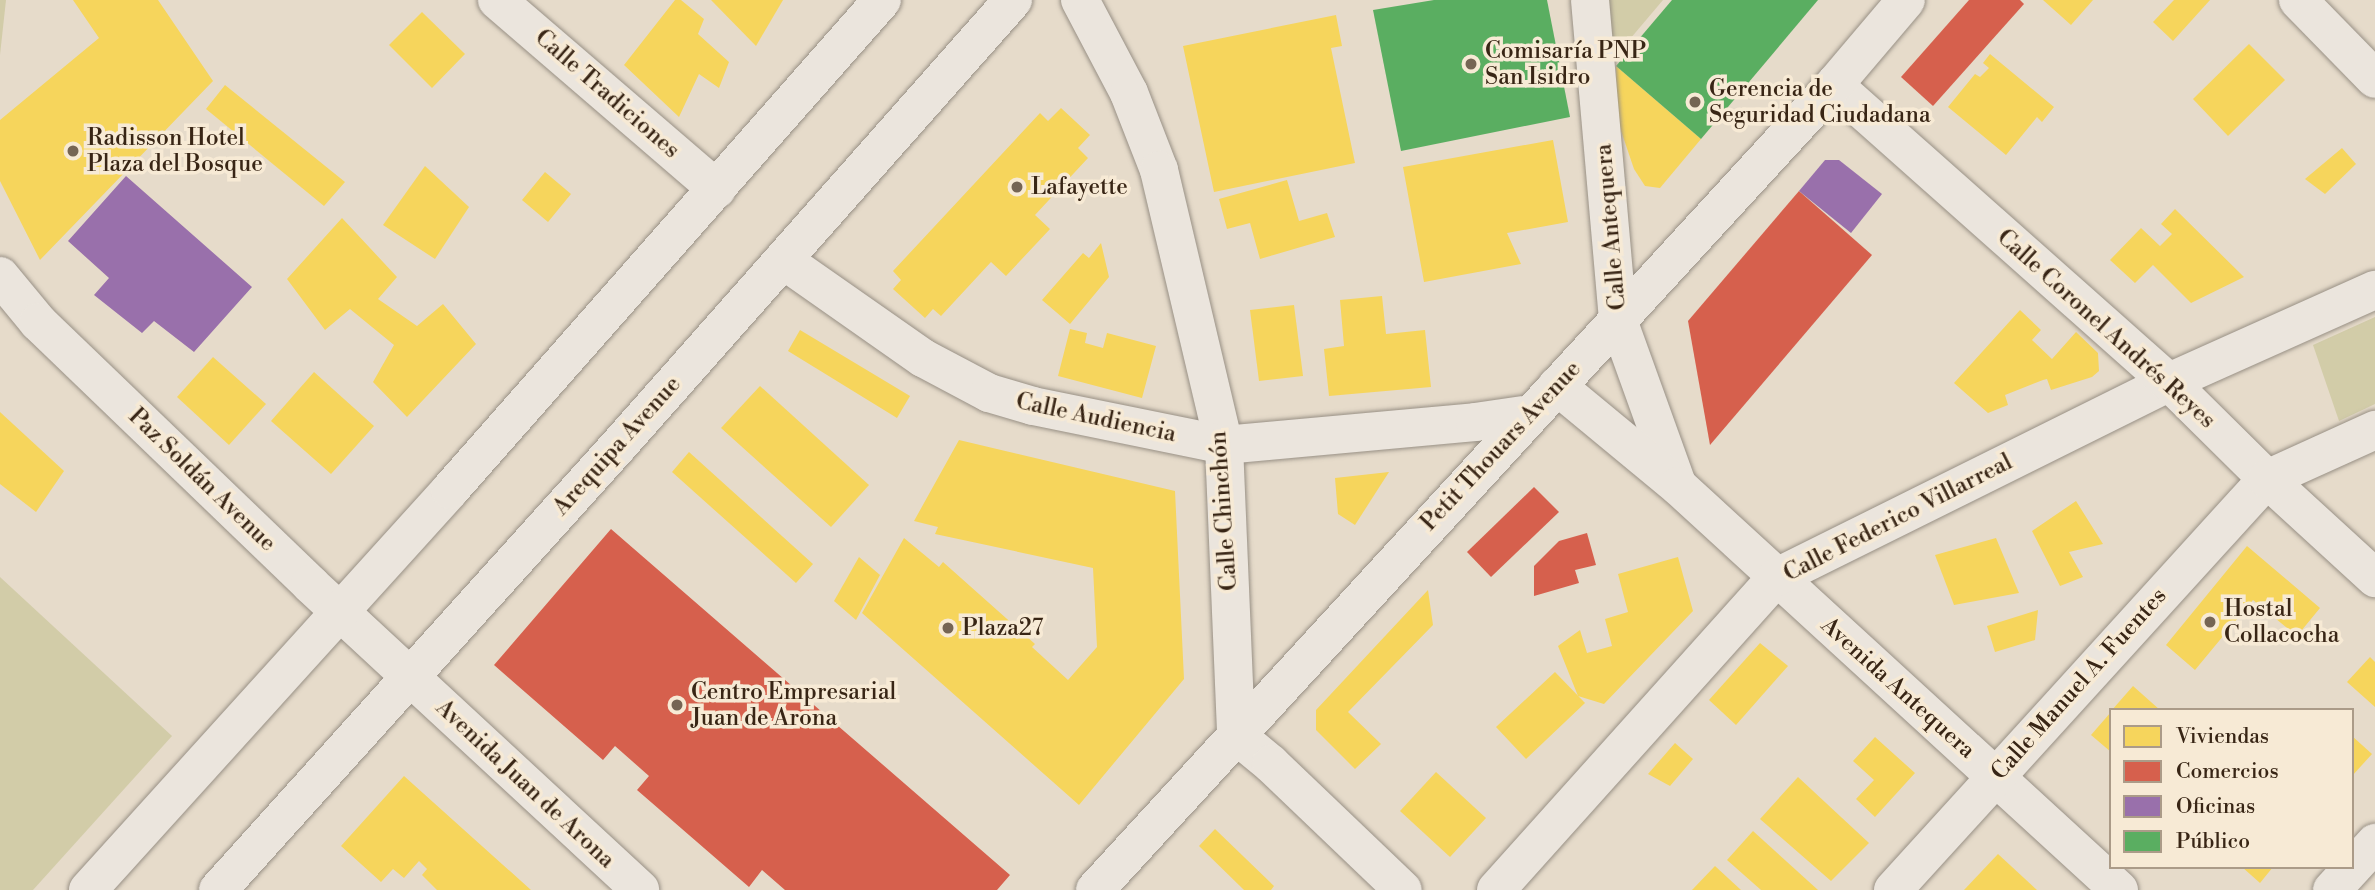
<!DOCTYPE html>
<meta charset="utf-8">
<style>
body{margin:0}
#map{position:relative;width:2375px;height:890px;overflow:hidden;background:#e6dbca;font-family:"Libre Bodoni",serif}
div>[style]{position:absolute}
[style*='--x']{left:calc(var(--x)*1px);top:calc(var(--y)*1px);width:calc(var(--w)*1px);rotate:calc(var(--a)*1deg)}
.green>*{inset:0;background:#d2cca8}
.homes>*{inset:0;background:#f6d55c}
.shops>*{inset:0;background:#d6604d}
.offices>*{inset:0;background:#9970ab}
.public>*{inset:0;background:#5aae61}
.roads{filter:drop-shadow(0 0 2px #989085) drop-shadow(0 0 2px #989085)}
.minor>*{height:38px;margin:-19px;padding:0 19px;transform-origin:19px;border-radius:19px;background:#ebe5dd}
.tertiary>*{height:38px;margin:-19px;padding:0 19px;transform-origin:19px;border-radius:19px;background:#ebe5dd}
.secondary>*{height:38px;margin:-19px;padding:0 19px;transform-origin:19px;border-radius:19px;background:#ebe5dd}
.dots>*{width:19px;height:19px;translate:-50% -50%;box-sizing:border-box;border:4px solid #f7ead5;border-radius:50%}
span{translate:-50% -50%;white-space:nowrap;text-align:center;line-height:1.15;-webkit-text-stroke:7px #f7ead5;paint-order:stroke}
.poi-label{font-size:23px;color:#382515}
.left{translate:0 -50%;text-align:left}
.street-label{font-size:23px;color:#382515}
.legend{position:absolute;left:2109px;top:708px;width:245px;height:161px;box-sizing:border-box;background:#f7ead5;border:2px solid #ab9b88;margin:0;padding:9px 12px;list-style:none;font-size:21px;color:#382515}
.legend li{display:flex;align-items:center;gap:14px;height:35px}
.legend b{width:35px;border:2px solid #ab9b88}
</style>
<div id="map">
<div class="green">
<i style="clip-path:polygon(0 0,6px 0,0 55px)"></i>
<i style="clip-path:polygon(1601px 0,1663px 0,1608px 65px)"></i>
<i style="clip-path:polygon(2375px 317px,2375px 404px,2339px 421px,2313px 345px)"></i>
<i style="clip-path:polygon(0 577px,172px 736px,33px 890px,0 890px)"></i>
</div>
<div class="homes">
<i style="clip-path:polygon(73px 0,158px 0,213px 81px,40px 260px,0 181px,0 120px,99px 38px)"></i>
<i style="clip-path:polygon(675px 0,681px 0,704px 19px,698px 34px,729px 62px,719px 88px,699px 74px,679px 117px,624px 65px)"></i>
<i style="clip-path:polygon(711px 0,783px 0,756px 46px)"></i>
<i style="clip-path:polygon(2043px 0,2093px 0,2071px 25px)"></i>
<i style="clip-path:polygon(2174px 0,2210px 0,2173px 41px,2153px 22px)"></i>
<i style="clip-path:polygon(422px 12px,465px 54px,432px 88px,389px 45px)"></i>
<i style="clip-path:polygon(1336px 15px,1342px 46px,1331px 48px,1355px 163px,1214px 192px,1183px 46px)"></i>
<i style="clip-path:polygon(2249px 44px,2285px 80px,2228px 136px,2193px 99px)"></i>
<i style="clip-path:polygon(1990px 54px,2054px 107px,2042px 122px,2037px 117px,2006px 155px,1948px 107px,1975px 74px,1980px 77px,1989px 68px,1983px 63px)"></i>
<i style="clip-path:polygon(1616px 66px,1701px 139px,1660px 188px,1645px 186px,1634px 169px,1617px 119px)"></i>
<i style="clip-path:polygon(225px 85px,345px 182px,324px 206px,206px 109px)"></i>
<i style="clip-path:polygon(1061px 108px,1090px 135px,1078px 148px,1088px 158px,1035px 215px,1050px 229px,1006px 276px,991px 262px,941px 316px,933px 309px,925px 318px,893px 289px,901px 280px,893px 271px,1040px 113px,1048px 121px)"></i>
<i style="clip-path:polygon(1553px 140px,1568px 222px,1507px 233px,1521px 264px,1424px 282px,1403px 167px)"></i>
<i style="clip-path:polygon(2342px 148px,2356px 164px,2325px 194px,2305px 179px)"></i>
<i style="clip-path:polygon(425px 166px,469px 207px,435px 259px,383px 225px)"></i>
<i style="clip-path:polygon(545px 172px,571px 194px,548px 222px,522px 200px)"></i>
<i style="clip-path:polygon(1287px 180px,1299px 221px,1327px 213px,1335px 237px,1260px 259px,1250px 223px,1227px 229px,1219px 199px)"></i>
<i style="clip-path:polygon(2175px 209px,2244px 277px,2191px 303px,2153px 265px,2135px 283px,2110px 260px,2141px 228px,2160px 246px,2172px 234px,2161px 224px)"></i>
<i style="clip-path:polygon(342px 218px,397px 277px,378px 299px,417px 326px,443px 304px,476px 344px,407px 417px,373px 382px,394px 345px,350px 309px,325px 330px,287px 279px)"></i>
<i style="clip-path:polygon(1101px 243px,1109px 277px,1070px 324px,1042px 300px,1083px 253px,1089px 258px)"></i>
<i style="clip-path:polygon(1382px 296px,1386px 334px,1425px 330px,1431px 387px,1329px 396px,1324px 349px,1344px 346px,1340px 300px)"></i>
<i style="clip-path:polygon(1294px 305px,1303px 376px,1259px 381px,1250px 310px)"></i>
<i style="clip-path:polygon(2020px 310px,2041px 330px,2032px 340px,2052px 359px,2076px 332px,2098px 353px,2099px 371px,2092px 377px,2051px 390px,2047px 379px,2043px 380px,2005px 395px,2008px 405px,1988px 413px,1954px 383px)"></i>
<i style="clip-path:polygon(1070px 329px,1087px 333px,1085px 343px,1103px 348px,1107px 333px,1156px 346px,1142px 398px,1058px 376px)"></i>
<i style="clip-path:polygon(800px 330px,910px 396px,897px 418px,788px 351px)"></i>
<i style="clip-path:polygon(213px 357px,266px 404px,229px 445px,177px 397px)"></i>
<i style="clip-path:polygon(314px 372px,374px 426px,331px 474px,271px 421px)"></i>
<i style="clip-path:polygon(760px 386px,869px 485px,831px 527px,721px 428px)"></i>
<i style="clip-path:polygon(0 412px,64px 471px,36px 512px,0 484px)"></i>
<i style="clip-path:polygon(959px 440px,1175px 491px,1184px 679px,1079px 805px,862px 613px,904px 538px,939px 567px,943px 562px,1035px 644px,1032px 647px,1068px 680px,1097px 647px,1093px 568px,935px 534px,938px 527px,914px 521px)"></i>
<i style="clip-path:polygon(689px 452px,813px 564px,796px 583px,672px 472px)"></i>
<i style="clip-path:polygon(1389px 472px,1355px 525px,1338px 514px,1335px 478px)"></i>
<i style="clip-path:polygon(2076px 501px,2103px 544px,2069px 552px,2083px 577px,2060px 586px,2032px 531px)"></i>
<i style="clip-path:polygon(1996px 538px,2019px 593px,1954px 605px,1935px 555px)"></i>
<i style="clip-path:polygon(2247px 546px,2320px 608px,2297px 636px,2253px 600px,2195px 670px,2166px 645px)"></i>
<i style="clip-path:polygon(859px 557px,880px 575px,856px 620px,834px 601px)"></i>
<i style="clip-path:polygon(1678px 557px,1693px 611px,1604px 704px,1578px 696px,1558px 646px,1580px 630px,1587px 653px,1612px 646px,1605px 619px,1628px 612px,1618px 574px)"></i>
<i style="clip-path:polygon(1428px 590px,1433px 625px,1348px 712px,1381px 744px,1355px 769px,1316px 730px,1316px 710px)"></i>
<i style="clip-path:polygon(2038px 610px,2035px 640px,1995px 652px,1987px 626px)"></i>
<i style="clip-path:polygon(1760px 643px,1788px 666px,1736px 725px,1709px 700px)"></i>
<i style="clip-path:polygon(2370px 657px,2375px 662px,2375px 707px,2347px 682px)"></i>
<i style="clip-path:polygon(1555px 672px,1585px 703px,1526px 759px,1496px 727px)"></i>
<i style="clip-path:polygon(2133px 686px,2160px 710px,2112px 710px)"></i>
<i style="clip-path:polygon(2111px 712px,2111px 752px,2091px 735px)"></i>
<i style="clip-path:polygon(2352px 736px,2372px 754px,2352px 776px)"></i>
<i style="clip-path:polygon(1875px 737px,1915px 773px,1875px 817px,1856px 799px,1874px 780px,1853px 761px)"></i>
<i style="clip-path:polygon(1675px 743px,1693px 759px,1670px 786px,1648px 774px)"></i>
<i style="clip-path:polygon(1436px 772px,1486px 818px,1450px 857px,1400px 811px)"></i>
<i style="clip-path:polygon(404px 776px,531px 890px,437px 890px,422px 875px,427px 869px,419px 861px,404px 878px,393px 869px,381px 882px,341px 846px)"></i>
<i style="clip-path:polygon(1798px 777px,1869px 843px,1831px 881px,1760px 819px)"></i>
<i style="clip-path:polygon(1215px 829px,1274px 886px,1271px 890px,1244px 890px,1199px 846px)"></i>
<i style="clip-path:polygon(1753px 831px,1818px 890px,1761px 890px,1727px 860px)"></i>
<i style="clip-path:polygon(1998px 854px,2037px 890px,1964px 890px)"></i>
<i style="clip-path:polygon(1715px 866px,1741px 890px,1692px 890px)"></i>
<i style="clip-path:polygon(2242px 867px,2273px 867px,2260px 883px)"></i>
</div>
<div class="shops">
<i style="clip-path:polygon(1969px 0,2020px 0,2024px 4px,1933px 106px,1901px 77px)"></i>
<i style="clip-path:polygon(1799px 191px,1872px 255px,1710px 445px,1688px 321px)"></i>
<i style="clip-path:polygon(1534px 487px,1559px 512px,1491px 577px,1467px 552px)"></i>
<i style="clip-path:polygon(611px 529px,1010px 875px,997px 890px,785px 890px,762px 870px,749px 887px,637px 790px,649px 776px,615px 746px,603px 760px,494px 665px)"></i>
<i style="clip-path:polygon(1587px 533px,1596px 565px,1575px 570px,1579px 583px,1534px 596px,1534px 566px,1559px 541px)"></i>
</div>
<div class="offices">
<i style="clip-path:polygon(1825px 160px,1839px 160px,1882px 194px,1851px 233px,1799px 191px)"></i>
<i style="clip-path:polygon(126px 176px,252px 287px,194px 352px,154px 321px,142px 333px,94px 295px,109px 278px,68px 241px)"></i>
</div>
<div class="public">
<i style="clip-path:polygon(1434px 0,1547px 0,1570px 117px,1401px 151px,1373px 10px)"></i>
<i style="clip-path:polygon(1672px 0,1818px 0,1701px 139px,1616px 66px)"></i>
</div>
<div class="roads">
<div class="minor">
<i style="--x:497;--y:0;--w:290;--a:40.7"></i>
<i style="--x:1080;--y:0;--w:105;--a:62.2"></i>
<i style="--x:1129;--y:93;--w:83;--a:68.7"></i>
<i style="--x:1159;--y:170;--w:283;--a:76.7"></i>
<i style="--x:1224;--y:445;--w:290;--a:87.6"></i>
<i style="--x:1236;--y:735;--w:45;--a:39.6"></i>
<i style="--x:1271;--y:764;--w:182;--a:43.7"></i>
<i style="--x:1590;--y:0;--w:321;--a:85"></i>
<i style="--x:1618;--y:320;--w:174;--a:70.2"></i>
<i style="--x:2298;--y:0;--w:110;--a:45.7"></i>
<i style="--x:783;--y:260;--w:171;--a:35"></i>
<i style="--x:923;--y:358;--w:75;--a:27.9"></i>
<i style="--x:989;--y:393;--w:46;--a:16.5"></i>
<i style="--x:1033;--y:406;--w:195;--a:11.5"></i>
<i style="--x:1224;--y:445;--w:252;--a:-5.2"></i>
<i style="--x:1475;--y:422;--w:57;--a:-8.1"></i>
<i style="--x:1557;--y:386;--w:157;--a:39.6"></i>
<i style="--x:1678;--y:486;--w:598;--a:42.49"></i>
<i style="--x:1496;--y:890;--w:421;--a:-48.1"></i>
<i style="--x:1777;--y:577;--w:438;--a:-26.4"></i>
<i style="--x:1893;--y:890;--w:556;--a:-47.7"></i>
<i style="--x:2332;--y:890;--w:64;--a:-47.5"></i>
</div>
<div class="tertiary">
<i style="--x:1834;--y:85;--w:448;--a:41.6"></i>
<i style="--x:2169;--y:382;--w:138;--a:44.7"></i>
<i style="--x:2267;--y:479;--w:147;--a:42.5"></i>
<i style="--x:0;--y:276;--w:60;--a:50.4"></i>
<i style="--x:38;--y:322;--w:378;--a:43.9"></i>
<i style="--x:310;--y:584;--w:450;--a:42.8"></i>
<i style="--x:2169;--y:382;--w:226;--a:-24.1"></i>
<i style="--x:2267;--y:479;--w:119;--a:-24.4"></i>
</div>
<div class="secondary">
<i style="--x:88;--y:890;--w:539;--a:-47.85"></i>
<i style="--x:450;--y:490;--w:653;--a:-48.6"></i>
<i style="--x:218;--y:890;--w:600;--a:-47.97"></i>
<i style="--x:620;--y:444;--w:593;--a:-48.49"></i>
<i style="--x:1095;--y:890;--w:1093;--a:-47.45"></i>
<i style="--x:1834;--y:85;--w:111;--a:-49.7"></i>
</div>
</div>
<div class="dots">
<i style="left:1471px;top:64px;background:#756554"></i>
<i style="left:1695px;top:102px;background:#756554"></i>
<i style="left:73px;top:151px;background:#756554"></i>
<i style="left:1017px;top:187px;background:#756554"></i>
<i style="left:2210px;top:622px;background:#756554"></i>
<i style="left:948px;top:628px;background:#756554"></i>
<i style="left:677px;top:705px;background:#756554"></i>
</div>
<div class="poi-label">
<span class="left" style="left:1485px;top:64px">Comisaría PNP<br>San Isidro</span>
<span class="left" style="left:1709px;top:102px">Gerencia de<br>Seguridad Ciudadana</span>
<span class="left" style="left:87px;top:151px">Radisson Hotel<br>Plaza del Bosque</span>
<span class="left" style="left:1031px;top:187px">Lafayette</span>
<span class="left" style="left:2224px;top:622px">Hostal<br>Collacocha</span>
<span class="left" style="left:962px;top:628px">Plaza27</span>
<span class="left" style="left:691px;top:705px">Centro Empresarial<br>Juan de Arona</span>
</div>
<div class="street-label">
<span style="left:607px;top:94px;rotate:41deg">Calle Tradiciones</span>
<span style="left:1611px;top:227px;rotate:-95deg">Calle Antequera</span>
<span style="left:2106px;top:329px;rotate:42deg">Calle Coronel Andrés Reyes</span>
<span style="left:1096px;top:418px;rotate:12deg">Calle Audiencia</span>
<span style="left:617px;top:446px;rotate:-48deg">Arequipa Avenue</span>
<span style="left:1501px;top:446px;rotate:-47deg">Petit Thouars Avenue</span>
<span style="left:202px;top:480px;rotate:44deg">Paz Soldán Avenue</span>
<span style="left:1224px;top:511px;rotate:-94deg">Calle Chinchón</span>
<span style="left:1898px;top:518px;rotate:-27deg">Calle Federico Villarreal</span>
<span style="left:2079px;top:684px;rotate:-48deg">Calle Manuel A. Fuentes</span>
<span style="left:1898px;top:688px;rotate:42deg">Avenida Antequera</span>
<span style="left:525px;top:784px;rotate:43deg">Avenida Juan de Arona</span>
</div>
<ul class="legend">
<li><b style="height:19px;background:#f6d55c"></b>Viviendas</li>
<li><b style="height:19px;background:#d6604d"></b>Comercios</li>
<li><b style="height:19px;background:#9970ab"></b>Oficinas</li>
<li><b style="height:19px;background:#5aae61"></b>Público</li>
</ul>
</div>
